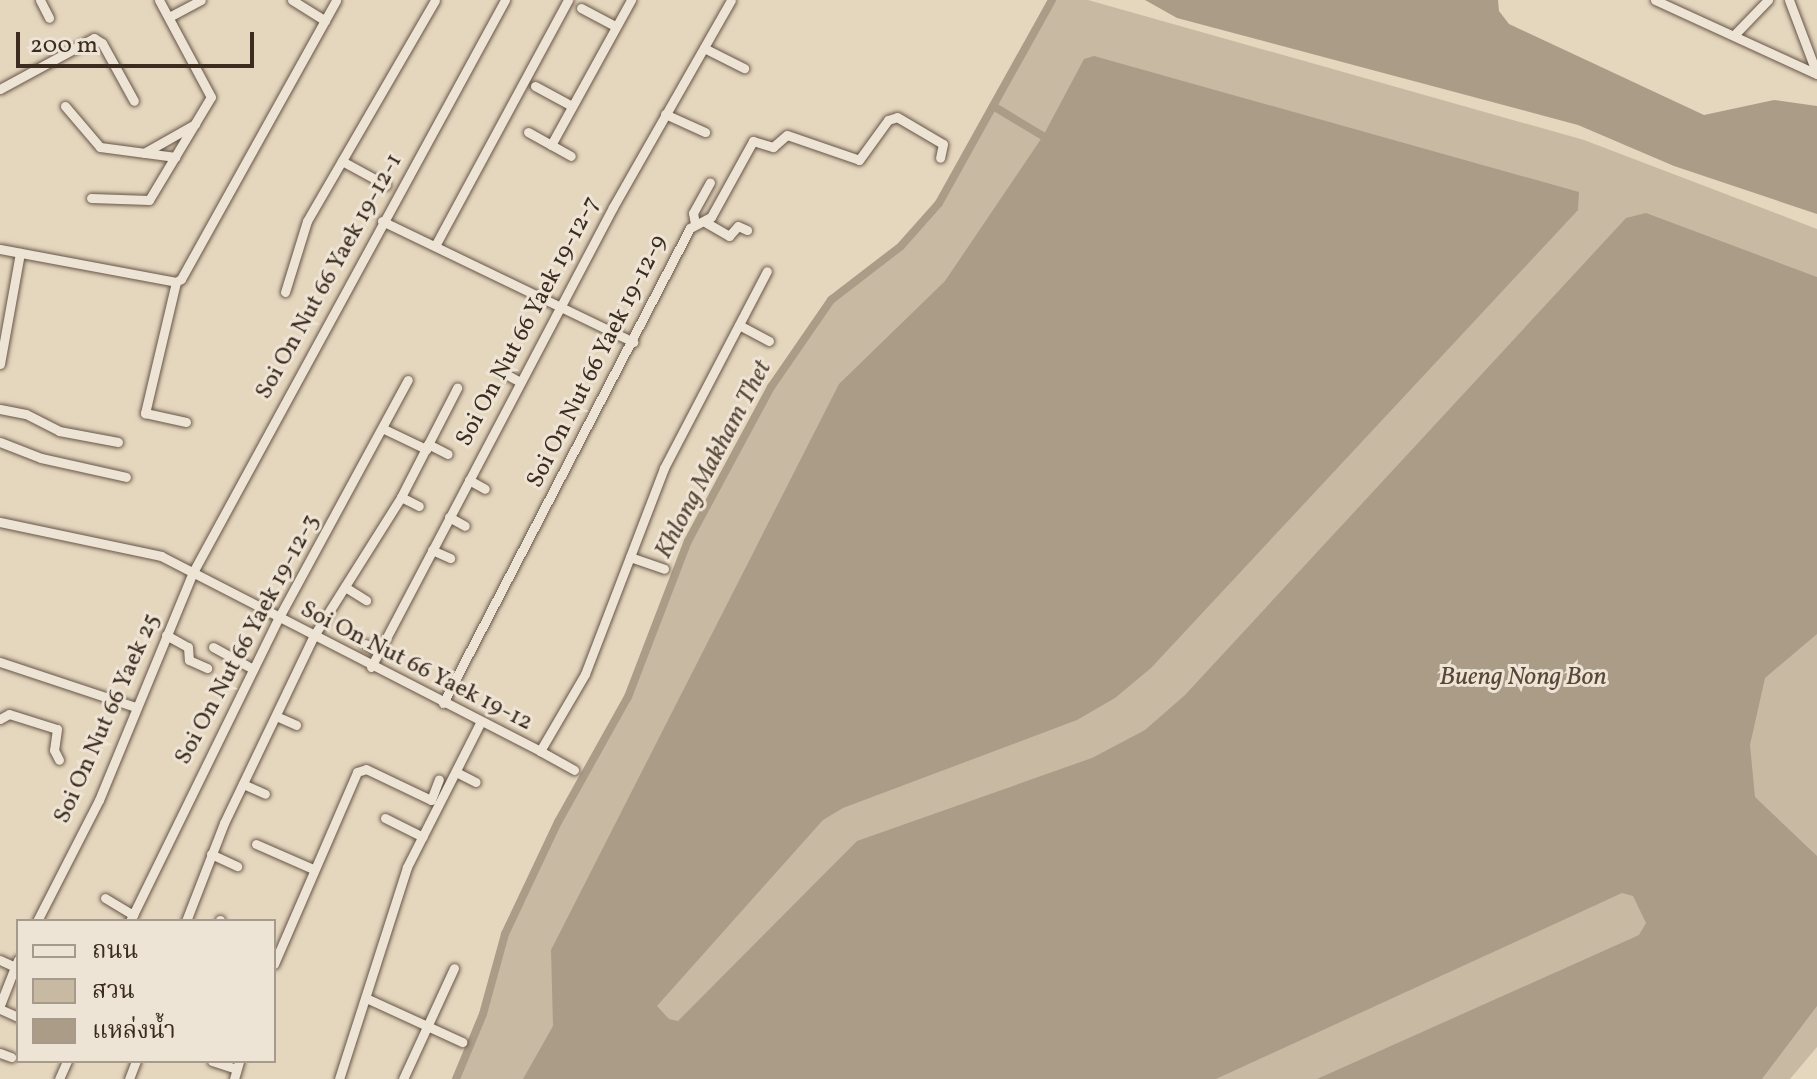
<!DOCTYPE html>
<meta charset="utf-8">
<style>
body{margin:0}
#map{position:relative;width:1817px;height:1079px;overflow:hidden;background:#e5d6be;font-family:Vollkorn,"Noto Serif Thai",serif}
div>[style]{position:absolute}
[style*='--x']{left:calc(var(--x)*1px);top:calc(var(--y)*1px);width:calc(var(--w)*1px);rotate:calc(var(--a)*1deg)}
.green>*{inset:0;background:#c8b9a3}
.water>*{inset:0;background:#ab9c88}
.canal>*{height:8px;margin:-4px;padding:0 4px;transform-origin:4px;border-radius:4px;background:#ab9c88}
.roads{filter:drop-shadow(0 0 2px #665647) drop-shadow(0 0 2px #665647)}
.street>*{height:9px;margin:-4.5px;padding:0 4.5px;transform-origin:4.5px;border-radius:4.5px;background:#eee4d5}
span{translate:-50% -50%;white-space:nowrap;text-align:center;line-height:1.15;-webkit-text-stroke:6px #eee4d5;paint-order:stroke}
.street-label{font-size:24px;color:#3b2c1f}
.water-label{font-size:26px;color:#574839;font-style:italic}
.legend{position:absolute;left:16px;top:919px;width:260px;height:144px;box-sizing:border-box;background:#eee4d5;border:2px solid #a69a8c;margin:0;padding:10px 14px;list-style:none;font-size:24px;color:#3b2c1f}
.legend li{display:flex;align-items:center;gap:16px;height:40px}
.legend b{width:40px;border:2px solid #a69a8c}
.scale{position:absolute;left:16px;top:32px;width:238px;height:36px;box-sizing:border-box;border:4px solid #3b2c1f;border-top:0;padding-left:10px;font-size:24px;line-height:28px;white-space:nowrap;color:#3b2c1f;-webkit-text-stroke:6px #eee4d5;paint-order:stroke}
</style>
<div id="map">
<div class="green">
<i style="clip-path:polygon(1052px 0,1088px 0,1584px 140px,1817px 229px,1817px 1047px,1790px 1079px,456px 1079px,483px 1014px,505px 934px,558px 822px,628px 697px,688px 541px,771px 387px,831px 300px,901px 246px,939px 203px)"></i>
</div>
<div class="water">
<i style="clip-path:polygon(1145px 0,1498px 0,1499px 11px,1509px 24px,1704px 115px,1774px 100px,1817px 106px,1817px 214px,1674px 166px,1578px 125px,1177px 18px)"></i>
<i style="clip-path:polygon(1094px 56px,1579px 192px,1578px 210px,1151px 668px,1115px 698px,1077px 720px,843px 808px,823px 820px,657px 1006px,669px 1019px,678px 1021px,857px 841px,1092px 758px,1145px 730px,1185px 695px,1626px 218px,1646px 213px,1817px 277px,1817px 634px,1765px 678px,1750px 745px,1755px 797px,1817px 856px,1817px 1006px,1762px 1079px,1317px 1079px,1639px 935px,1646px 923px,1633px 896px,1622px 893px,1216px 1079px,523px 1079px,553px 1026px,551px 950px,839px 384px,945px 281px,1043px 136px,1084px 59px)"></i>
</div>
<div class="canal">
<i style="--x:993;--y:106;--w:58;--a:31"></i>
<i style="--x:456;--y:1079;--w:70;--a:-67.4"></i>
<i style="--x:483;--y:1014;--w:83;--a:-74.6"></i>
<i style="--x:505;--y:934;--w:124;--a:-64.7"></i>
<i style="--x:558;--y:822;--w:143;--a:-60.8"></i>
<i style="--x:628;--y:697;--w:167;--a:-69"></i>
<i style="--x:688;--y:541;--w:175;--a:-61.7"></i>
<i style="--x:771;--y:387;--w:106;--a:-55.4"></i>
<i style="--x:831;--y:300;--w:88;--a:-37.6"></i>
<i style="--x:901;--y:246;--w:57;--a:-48.5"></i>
<i style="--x:939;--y:203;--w:232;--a:-60.9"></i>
</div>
<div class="roads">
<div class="street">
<i style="--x:40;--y:0;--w:20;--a:63"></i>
<i style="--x:292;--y:0;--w:39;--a:32"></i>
<i style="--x:1655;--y:0;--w:178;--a:24.6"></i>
<i style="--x:1789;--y:0;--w:79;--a:69.3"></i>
<i style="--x:581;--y:8;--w:38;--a:28"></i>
<i style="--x:169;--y:17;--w:36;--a:-28"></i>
<i style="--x:1736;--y:33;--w:46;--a:-45.9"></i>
<i style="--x:704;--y:48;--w:45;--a:26.6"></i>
<i style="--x:535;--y:86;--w:42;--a:28.4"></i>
<i style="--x:0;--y:89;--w:107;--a:-28.5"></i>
<i style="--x:94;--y:38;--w:9;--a:32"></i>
<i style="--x:102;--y:43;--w:66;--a:61.1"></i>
<i style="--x:65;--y:106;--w:54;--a:49.5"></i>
<i style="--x:100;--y:147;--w:76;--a:7.6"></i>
<i style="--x:665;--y:114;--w:44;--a:24.2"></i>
<i style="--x:528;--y:132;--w:49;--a:29.2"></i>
<i style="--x:551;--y:145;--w:166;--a:-61.1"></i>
<i style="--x:144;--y:153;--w:59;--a:-29.6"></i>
<i style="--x:342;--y:161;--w:50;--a:28.6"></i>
<i style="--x:91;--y:198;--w:58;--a:2"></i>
<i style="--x:149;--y:200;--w:120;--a:-59"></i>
<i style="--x:211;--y:97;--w:110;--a:-118.2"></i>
<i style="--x:382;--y:221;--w:279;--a:25.7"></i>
<i style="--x:705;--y:222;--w:28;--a:30"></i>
<i style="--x:729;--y:236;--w:13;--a:-48"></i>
<i style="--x:738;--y:226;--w:10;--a:24"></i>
<i style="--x:695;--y:224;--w:11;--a:-100"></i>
<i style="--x:693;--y:213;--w:35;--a:-61"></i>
<i style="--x:435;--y:246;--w:280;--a:-61.6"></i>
<i style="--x:0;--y:249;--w:179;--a:10.6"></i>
<i style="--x:176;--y:282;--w:6;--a:-31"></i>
<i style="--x:181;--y:279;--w:319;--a:-60.9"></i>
<i style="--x:176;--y:282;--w:135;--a:103.3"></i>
<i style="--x:145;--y:413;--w:42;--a:12.4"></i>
<i style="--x:285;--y:292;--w:74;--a:-72.8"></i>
<i style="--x:307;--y:221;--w:255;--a:-59.9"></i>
<i style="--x:739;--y:325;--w:34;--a:28"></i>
<i style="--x:0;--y:364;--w:113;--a:-79.8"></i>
<i style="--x:502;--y:372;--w:21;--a:29"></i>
<i style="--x:0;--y:409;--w:26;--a:11"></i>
<i style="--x:26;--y:414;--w:37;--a:27"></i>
<i style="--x:59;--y:431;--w:60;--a:10.6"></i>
<i style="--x:384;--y:429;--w:47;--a:25.5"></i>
<i style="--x:0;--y:442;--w:44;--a:21.3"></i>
<i style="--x:41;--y:458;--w:87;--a:12.6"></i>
<i style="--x:428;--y:444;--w:22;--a:27"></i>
<i style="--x:469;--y:480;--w:18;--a:29"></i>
<i style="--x:401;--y:497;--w:20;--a:27"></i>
<i style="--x:449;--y:517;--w:18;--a:29"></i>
<i style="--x:0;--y:522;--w:165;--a:11.9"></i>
<i style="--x:161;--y:556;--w:426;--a:27.2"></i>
<i style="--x:540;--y:751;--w:89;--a:-59.7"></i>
<i style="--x:585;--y:674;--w:221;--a:-69"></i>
<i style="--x:664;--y:468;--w:222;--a:-62.4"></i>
<i style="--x:432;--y:550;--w:20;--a:24"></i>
<i style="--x:630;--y:557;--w:36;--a:19"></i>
<i style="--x:345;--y:587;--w:25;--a:32"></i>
<i style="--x:166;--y:635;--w:25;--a:29"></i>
<i style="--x:188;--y:647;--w:13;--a:86"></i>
<i style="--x:189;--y:660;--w:20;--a:24"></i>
<i style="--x:365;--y:644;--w:16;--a:30"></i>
<i style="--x:213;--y:647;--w:46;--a:28.8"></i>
<i style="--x:0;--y:662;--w:142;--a:18.4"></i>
<i style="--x:371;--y:667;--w:520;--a:-62.25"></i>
<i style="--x:613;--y:207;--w:238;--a:-60.3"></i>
<i style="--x:443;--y:703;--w:535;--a:-62.53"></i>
<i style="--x:690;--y:228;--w:24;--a:-28"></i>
<i style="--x:711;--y:217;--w:87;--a:-61.1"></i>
<i style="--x:753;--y:141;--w:21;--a:17"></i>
<i style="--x:773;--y:147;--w:18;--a:-41"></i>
<i style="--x:787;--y:135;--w:76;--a:19.1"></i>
<i style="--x:859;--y:160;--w:49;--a:-54.1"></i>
<i style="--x:888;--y:120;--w:9;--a:-18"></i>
<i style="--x:897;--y:117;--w:53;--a:30.4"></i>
<i style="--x:943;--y:144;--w:14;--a:102"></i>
<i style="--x:276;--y:716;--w:22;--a:24"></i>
<i style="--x:0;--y:719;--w:10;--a:-29"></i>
<i style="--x:9;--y:714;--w:50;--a:17.4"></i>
<i style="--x:57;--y:729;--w:21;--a:98"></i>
<i style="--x:54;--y:750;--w:11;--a:63"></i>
<i style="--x:540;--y:751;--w:39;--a:29"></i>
<i style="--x:456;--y:772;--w:22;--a:27"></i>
<i style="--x:243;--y:784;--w:24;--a:24"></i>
<i style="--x:385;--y:818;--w:42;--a:26.6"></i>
<i style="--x:256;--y:844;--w:62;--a:23.7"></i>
<i style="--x:211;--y:854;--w:29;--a:25"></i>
<i style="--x:105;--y:898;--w:33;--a:31"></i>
<i style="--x:37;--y:921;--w:136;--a:-62.9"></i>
<i style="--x:99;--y:800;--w:244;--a:-67.6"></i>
<i style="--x:192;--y:574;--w:654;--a:-61.4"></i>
<i style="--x:130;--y:921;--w:336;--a:-63.9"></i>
<i style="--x:278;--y:619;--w:272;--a:-61.5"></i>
<i style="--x:186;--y:921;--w:105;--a:-68.8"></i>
<i style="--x:224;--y:823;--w:206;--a:-64.4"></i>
<i style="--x:313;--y:637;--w:165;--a:-57.8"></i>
<i style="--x:401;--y:497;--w:123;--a:-62.8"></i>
<i style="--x:220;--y:921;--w:1;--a:-90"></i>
<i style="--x:0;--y:960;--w:17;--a:25"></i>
<i style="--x:15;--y:967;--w:8;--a:-67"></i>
<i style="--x:274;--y:964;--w:209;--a:-66.6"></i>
<i style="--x:357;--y:772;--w:9;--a:-18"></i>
<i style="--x:366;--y:769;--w:72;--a:25.5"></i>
<i style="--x:431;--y:800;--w:22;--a:-69"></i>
<i style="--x:366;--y:998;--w:106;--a:24.6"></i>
<i style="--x:0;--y:1005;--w:41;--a:-68.5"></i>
<i style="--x:0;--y:1009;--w:20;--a:24"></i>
<i style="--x:0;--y:1053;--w:12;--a:20"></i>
<i style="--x:212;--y:1061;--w:25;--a:18"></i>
<i style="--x:59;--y:1079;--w:20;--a:-66"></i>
<i style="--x:129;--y:1079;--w:19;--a:-69"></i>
<i style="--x:234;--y:1079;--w:19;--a:-74"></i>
<i style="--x:339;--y:1079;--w:223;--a:-72.2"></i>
<i style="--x:407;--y:867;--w:161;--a:-63.1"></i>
<i style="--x:403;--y:1079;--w:122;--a:-65.3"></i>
</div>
</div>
<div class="street-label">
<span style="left:330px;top:277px;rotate:-61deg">Soi On Nut 66 Yaek 19-12-1</span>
<span style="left:529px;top:322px;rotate:-62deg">Soi On Nut 66 Yaek 19-12-7</span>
<span style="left:598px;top:362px;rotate:-63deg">Soi On Nut 66 Yaek 19-12-9</span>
<span style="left:248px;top:640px;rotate:-62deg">Soi On Nut 66 Yaek 19-12-3</span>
<span style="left:416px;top:667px;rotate:27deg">Soi On Nut 66 Yaek 19-12</span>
<span style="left:108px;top:719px;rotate:-66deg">Soi On Nut 66 Yaek 25</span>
</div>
<div class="water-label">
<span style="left:714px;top:460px;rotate:-62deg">Khlong Makham Thet</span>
<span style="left:1523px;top:678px">Bueng Nong Bon</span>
</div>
<ul class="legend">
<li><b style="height:10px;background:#eee4d5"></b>ถนน</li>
<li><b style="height:22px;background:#c8b9a3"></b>สวน</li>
<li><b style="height:22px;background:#ab9c88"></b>แหล่งน้ำ</li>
</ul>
<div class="scale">200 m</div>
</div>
